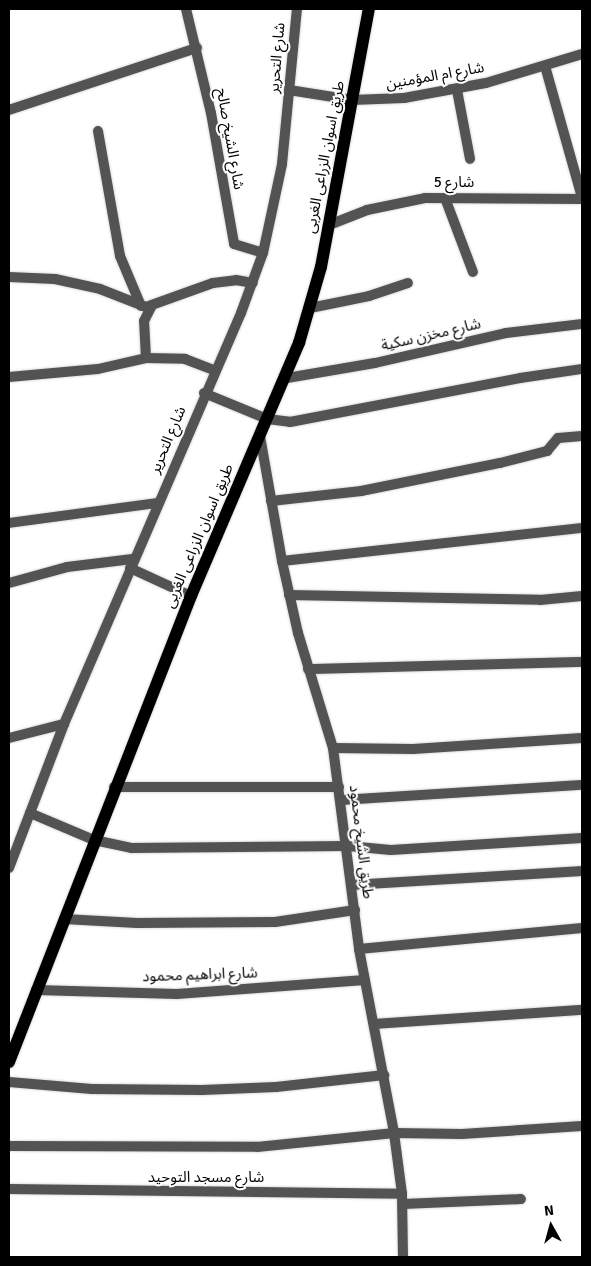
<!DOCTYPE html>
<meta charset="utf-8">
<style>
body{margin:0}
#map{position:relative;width:591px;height:1266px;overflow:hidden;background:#fff;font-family:Signika,"Noto Sans Arabic",sans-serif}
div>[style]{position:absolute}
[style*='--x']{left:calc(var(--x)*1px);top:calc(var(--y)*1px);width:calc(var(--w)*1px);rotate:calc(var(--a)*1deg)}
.roads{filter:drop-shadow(0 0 1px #dbdbdb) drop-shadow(0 0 1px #dbdbdb)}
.minor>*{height:10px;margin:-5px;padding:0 5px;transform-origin:5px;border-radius:5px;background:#535353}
.primary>*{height:12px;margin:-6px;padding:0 6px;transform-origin:6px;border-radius:6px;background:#000}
span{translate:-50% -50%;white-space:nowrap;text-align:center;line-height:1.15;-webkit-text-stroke:4px #fff;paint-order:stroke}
.street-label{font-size:15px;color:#000}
.frame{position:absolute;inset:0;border:10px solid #000;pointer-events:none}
.north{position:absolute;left:526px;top:1201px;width:50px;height:50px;-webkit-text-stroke:4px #fff;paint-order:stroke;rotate:353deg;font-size:14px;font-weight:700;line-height:20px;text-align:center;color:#000}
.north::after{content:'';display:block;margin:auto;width:18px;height:22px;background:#000;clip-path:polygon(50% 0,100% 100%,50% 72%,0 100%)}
</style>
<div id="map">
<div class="roads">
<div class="minor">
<i style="--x:186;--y:9;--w:107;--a:76.5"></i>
<i style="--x:211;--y:113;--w:133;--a:80"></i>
<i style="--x:234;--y:244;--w:30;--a:17"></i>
<i style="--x:545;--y:66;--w:137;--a:74.3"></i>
<i style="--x:289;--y:90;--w:64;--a:9"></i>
<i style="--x:352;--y:100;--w:52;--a:-2.2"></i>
<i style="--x:404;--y:98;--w:83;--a:-10.4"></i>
<i style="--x:486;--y:83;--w:100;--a:-16.8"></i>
<i style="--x:457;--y:90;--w:70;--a:79.3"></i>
<i style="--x:9;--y:110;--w:198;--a:-18.3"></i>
<i style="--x:98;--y:131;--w:127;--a:80"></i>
<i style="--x:120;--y:256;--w:54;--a:67.2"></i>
<i style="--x:445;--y:198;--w:79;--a:69.3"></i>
<i style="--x:329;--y:225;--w:41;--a:-21.5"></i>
<i style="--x:367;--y:210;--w:59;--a:-11.7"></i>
<i style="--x:425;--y:198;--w:157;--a:0.4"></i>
<i style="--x:9;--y:277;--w:46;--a:2.5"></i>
<i style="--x:55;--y:279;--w:46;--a:12.5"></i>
<i style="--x:100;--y:289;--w:49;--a:21.4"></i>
<i style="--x:146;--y:307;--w:71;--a:-19.7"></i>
<i style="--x:213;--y:283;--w:23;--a:-7"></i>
<i style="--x:236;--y:280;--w:17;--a:10"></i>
<i style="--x:310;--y:308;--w:60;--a:-11.5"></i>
<i style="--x:369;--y:296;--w:41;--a:-18.4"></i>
<i style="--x:146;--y:358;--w:37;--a:-93"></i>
<i style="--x:144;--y:321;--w:16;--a:-63"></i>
<i style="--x:9;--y:377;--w:89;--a:-5.1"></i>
<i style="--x:98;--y:369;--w:49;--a:-12.9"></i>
<i style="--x:146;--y:358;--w:39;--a:1"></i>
<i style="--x:185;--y:359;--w:31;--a:21"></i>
<i style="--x:287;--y:378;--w:89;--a:-9.7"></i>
<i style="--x:375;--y:363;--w:134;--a:-12.9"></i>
<i style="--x:506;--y:333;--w:77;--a:-6.8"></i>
<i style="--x:204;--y:393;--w:68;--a:22.4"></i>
<i style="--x:267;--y:419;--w:23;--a:7"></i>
<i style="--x:290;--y:422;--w:234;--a:-10.8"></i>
<i style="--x:520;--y:378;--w:63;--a:-8.3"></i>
<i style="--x:260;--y:436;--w:127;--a:80"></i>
<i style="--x:282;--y:561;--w:74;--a:77.5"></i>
<i style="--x:298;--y:633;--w:120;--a:73.1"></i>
<i style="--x:333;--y:748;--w:203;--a:82.6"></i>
<i style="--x:359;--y:949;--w:187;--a:79.2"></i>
<i style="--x:394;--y:1133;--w:62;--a:82.5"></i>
<i style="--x:402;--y:1194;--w:63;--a:89.1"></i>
<i style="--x:271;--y:501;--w:91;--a:-6.3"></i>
<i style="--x:361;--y:491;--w:142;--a:-11.4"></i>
<i style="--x:500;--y:463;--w:49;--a:-14.3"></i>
<i style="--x:547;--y:451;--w:17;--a:-50"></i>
<i style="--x:558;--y:438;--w:24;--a:-5"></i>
<i style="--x:9;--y:523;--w:149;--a:-7.7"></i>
<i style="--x:282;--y:561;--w:302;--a:-6.3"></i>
<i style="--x:130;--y:568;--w:67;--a:24.7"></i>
<i style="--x:9;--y:583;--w:60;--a:-15.4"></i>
<i style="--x:67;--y:567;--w:66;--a:-6.9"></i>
<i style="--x:289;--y:595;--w:251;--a:1.1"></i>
<i style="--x:540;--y:600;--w:42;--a:-5.4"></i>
<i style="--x:308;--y:669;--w:274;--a:-1.5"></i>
<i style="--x:9;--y:738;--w:57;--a:-14.3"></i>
<i style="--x:333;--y:748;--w:80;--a:0.7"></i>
<i style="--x:413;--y:749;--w:169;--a:-3.7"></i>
<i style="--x:114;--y:787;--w:225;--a:0"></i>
<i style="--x:341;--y:800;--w:241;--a:-3.6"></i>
<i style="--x:30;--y:813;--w:69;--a:22.9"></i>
<i style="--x:94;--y:840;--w:38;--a:12"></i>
<i style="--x:131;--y:848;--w:217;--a:-0.5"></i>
<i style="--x:348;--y:846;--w:43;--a:5.3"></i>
<i style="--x:391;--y:850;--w:191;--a:-3.6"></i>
<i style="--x:9;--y:868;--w:154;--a:-69.1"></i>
<i style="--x:64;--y:724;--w:447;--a:-66.7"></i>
<i style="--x:241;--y:313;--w:64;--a:-69.9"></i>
<i style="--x:263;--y:253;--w:91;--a:-77.9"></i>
<i style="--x:282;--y:164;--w:156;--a:-84.5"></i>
<i style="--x:352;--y:885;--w:230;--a:-3.5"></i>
<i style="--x:64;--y:919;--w:73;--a:3.1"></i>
<i style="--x:137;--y:923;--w:138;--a:-0.4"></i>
<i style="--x:275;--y:922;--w:81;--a:-8.5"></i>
<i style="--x:359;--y:949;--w:224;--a:-5.4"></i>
<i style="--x:36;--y:990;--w:141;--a:1.6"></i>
<i style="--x:177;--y:994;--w:188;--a:-4.3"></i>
<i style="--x:375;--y:1024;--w:207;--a:-3.9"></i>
<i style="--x:9;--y:1082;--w:83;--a:4.8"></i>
<i style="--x:92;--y:1089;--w:110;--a:0.5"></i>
<i style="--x:202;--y:1090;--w:74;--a:-2.3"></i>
<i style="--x:276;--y:1087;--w:109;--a:-6.3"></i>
<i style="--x:9;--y:1146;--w:248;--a:0.2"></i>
<i style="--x:257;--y:1147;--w:138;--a:-5.8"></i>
<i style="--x:394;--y:1133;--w:68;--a:0.8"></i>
<i style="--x:462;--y:1134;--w:120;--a:-3.8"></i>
<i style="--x:9;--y:1189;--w:393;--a:0.7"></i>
<i style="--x:403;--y:1204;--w:118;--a:-2.4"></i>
</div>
<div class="primary">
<i style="--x:9;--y:1062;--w:500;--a:-68.67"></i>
<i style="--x:191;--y:596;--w:275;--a:-66.9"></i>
<i style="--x:299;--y:343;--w:79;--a:-73.9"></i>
<i style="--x:321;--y:267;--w:262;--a:-79.5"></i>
</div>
</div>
<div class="street-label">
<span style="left:277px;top:58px;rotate:-85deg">شارع التحرير</span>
<span style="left:435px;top:76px;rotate:-10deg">شارع ام المؤمنين</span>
<span style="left:230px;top:139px;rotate:80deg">شارع الشيخ صالح</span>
<span style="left:325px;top:157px;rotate:-79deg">طريق اسوان الزراعى الغربى</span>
<span style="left:454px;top:183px">شارع 5</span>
<span style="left:431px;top:335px;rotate:-13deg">شارع مخزن سكية</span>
<span style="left:168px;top:440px;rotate:-67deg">شارع التحرير</span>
<span style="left:199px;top:536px;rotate:-67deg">طريق اسوان الزراعى الغربى</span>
<span style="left:361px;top:842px;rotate:83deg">طريق الشيخ محمود</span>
<span style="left:200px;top:975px;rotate:-2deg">شارع ابراهيم محمود</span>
<span style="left:206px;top:1178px">شارع مسجد التوحيد</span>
</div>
<div class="frame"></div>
<div class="north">N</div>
</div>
